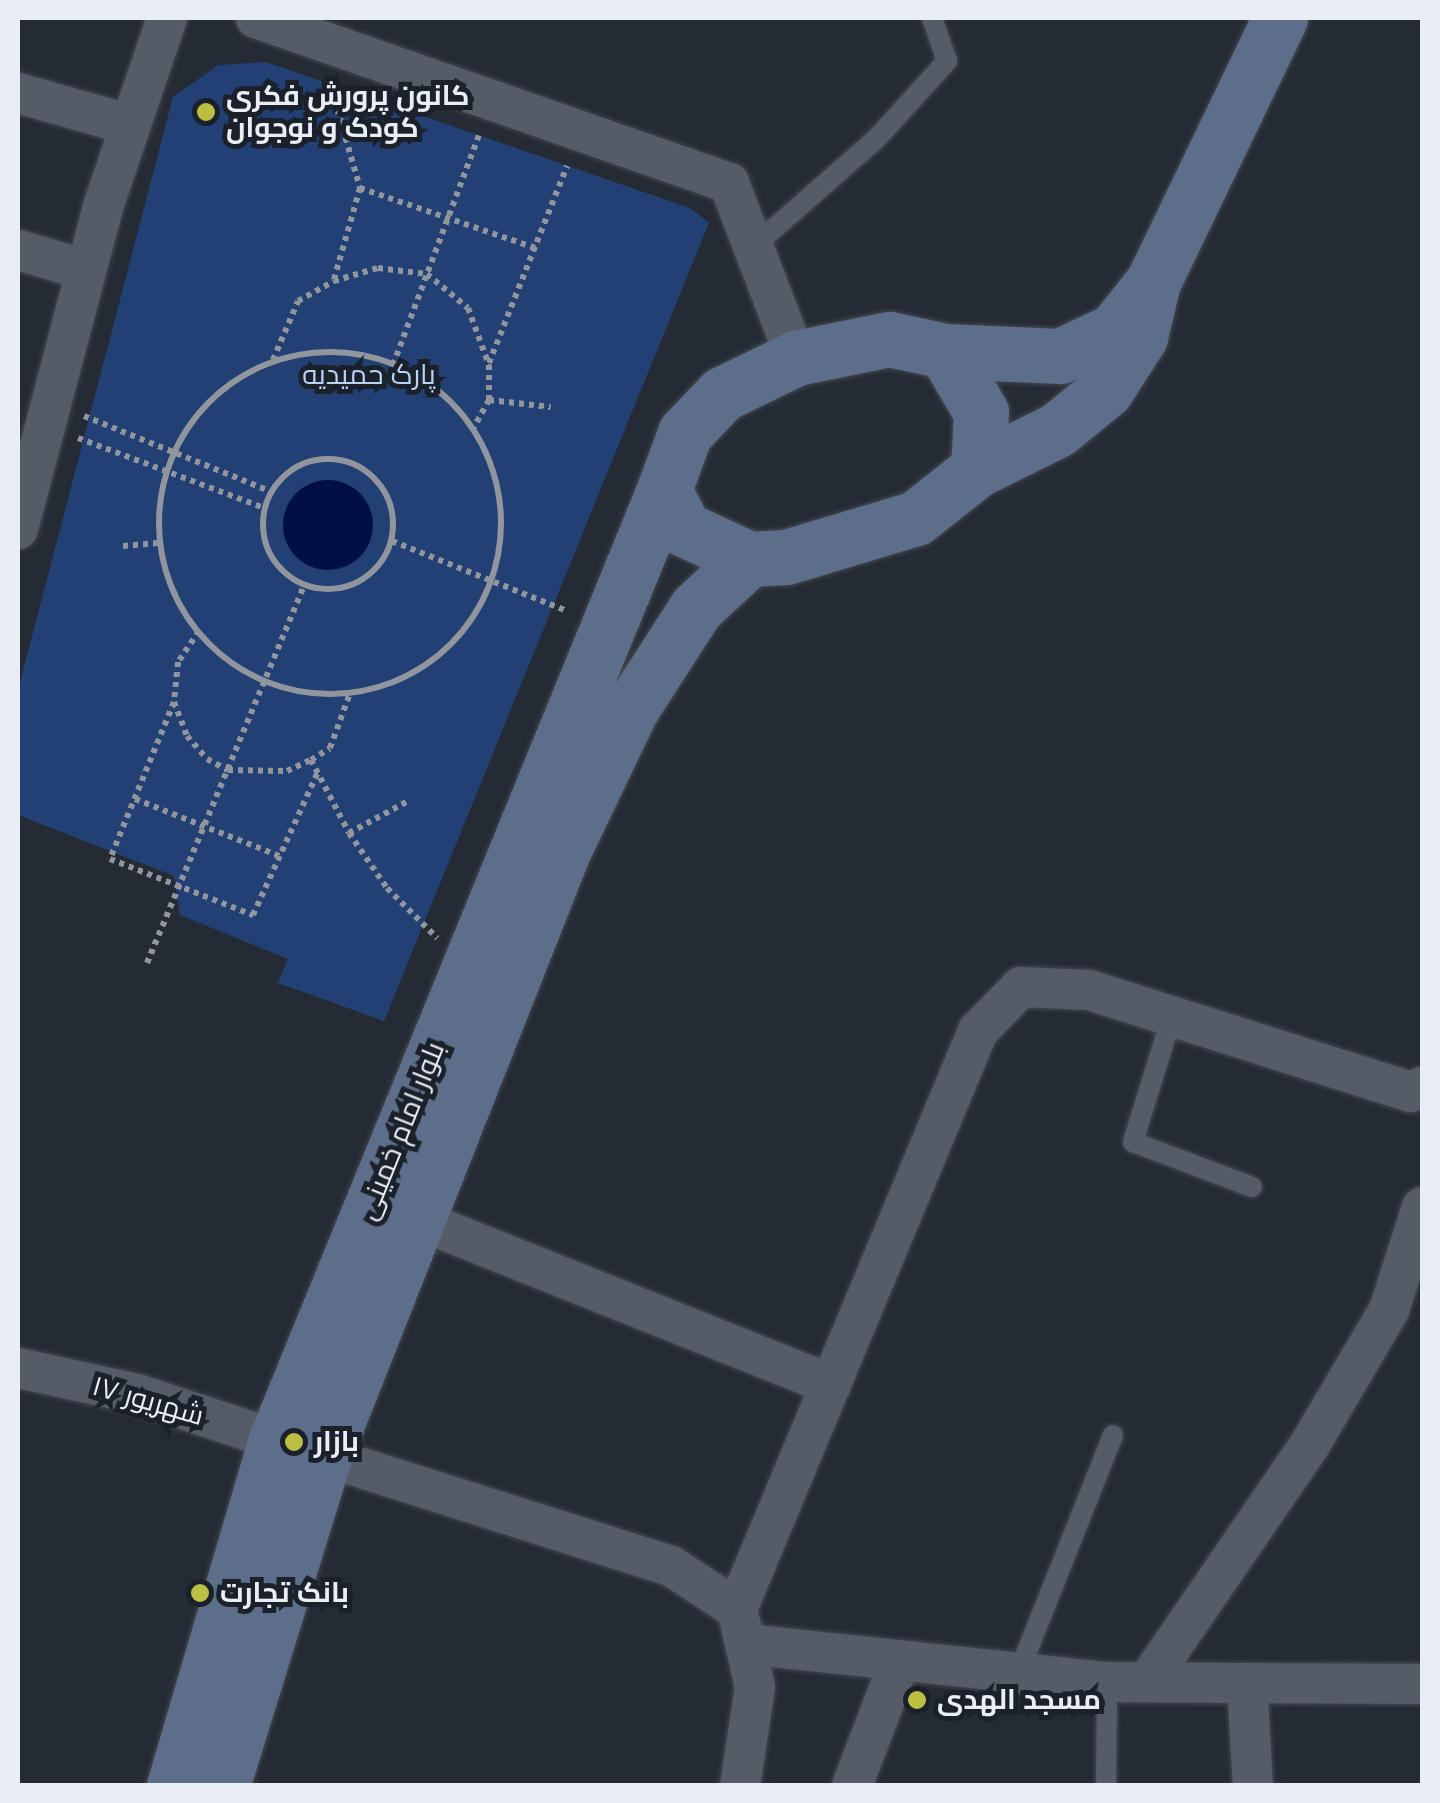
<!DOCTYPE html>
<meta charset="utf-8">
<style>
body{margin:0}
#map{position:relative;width:1440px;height:1803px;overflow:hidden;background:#252b34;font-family:"Varela Round",Cairo,sans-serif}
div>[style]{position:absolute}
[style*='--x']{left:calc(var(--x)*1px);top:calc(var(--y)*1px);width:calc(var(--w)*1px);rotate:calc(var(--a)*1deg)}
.green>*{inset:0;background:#224073}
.water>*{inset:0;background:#000f43}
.round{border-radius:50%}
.path>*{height:6px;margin-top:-3px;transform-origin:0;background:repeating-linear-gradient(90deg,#91969e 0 5px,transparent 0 10px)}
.path>.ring{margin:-3px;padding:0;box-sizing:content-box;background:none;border:6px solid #91969e;border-radius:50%}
.roads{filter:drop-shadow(0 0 2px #434750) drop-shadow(0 0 2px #434750)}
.lane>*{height:20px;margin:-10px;padding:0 10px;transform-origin:10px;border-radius:10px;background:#555c67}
.street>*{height:40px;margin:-20px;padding:0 20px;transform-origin:20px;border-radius:20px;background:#555c67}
.secondary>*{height:55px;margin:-27.5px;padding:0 27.5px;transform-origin:27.5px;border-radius:27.5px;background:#5d6e8a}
.dots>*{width:28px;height:28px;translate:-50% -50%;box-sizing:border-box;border:5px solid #1b212a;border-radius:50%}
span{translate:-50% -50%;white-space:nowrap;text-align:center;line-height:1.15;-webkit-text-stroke:10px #1b212a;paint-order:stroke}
.poi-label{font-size:28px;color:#e9edf4;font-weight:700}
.left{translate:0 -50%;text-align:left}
.park-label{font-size:28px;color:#b9d2fa}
.street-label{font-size:28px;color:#e9edf4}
.frame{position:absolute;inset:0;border:20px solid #e9edf4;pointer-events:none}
</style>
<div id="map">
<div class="green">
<i style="clip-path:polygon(266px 62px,690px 208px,709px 223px,384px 1021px,278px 983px,288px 959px,180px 915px,174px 876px,18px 815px,18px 690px,173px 97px,218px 65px)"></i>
</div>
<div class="water">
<i class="round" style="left:283px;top:480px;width:90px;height:90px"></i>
</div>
<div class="path">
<i style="--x:329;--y:80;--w:112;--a:74"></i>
<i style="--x:360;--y:188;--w:95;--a:105.9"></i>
<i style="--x:360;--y:188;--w:185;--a:18.9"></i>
<i class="ring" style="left:159px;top:352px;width:336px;height:336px"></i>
<i style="--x:273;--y:360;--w:64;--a:-67"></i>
<i style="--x:298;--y:301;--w:41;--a:-29.1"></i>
<i style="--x:334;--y:281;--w:46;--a:-16.5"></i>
<i style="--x:378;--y:268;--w:49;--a:7"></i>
<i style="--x:427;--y:274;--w:53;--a:39.7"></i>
<i style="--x:468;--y:308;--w:61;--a:69.8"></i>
<i style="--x:489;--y:365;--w:35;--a:90"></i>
<i style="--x:489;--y:400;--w:35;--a:119"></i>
<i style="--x:489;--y:363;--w:212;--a:-68.4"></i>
<i style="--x:393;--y:365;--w:249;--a:-69.5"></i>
<i style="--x:489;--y:400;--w:62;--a:6.4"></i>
<i style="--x:84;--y:416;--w:203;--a:22"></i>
<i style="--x:78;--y:438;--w:199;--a:20.6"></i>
<i class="ring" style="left:263px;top:459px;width:124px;height:124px"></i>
<i style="--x:392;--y:541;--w:188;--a:21.8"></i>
<i style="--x:123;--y:546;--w:38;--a:-5"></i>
<i style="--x:199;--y:631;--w:37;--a:124"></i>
<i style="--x:178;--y:662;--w:40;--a:95.7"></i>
<i style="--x:174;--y:702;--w:36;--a:69"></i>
<i style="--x:187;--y:736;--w:30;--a:49"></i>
<i style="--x:207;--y:759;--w:24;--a:28"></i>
<i style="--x:228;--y:770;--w:59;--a:1"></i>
<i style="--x:287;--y:771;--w:26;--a:-25"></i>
<i style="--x:311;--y:760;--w:22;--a:-32"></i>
<i style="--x:330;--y:748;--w:59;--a:-70"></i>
<i style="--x:174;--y:702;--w:170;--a:112.2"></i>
<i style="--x:110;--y:859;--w:154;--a:21.4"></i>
<i style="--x:253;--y:915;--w:157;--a:-65.6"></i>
<i style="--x:311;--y:760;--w:82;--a:62.5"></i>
<i style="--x:349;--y:833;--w:67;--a:55.4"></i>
<i style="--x:387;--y:888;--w:71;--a:45"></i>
<i style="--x:135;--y:799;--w:156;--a:21.5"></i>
<i style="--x:349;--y:833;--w:67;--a:-28.5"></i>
<i style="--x:147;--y:963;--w:409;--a:-67.4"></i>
</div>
<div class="roads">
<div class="lane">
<i style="--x:753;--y:247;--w:167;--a:-41.3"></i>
<i style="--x:878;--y:137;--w:103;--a:-47.8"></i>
<i style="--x:947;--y:61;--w:46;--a:-109.2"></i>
<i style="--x:1172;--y:1016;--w:132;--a:107.2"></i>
<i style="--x:1133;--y:1142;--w:127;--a:20.7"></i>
<i style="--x:1018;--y:1674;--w:257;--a:-68.3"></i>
<i style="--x:1106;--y:1786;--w:104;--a:-89.4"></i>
</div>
<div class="street">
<i style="--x:256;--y:18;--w:501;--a:19.23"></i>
<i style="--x:729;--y:183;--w:187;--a:69.1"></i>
<i style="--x:18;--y:93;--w:116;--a:15.9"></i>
<i style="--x:18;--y:250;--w:71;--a:16.4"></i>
<i style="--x:18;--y:529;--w:336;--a:-75.2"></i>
<i style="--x:104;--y:204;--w:196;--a:-71.3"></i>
<i style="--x:417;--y:1219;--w:446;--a:21.8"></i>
<i style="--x:18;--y:1368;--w:122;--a:12.3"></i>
<i style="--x:137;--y:1394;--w:146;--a:18.3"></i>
<i style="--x:324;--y:1456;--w:364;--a:17.6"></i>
<i style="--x:671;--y:1566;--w:79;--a:33.1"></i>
<i style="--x:737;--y:1609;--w:80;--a:77"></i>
<i style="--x:755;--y:1687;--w:100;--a:98.6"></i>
<i style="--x:737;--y:1609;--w:626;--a:-67.37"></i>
<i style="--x:978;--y:1031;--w:62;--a:-45.7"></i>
<i style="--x:1021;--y:987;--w:68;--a:2.5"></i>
<i style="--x:1089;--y:990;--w:337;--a:17.6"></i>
<i style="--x:1410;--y:1092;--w:13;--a:-23"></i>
<i style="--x:745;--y:1644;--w:364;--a:6"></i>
<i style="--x:1107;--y:1682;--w:140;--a:0.4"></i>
<i style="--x:1247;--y:1683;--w:103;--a:86.7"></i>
<i style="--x:1148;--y:1681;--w:285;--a:-55.6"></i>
<i style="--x:1309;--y:1446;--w:158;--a:-59.5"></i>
<i style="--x:1389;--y:1310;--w:108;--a:-72.2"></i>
<i style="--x:1247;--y:1683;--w:175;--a:0.3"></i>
<i style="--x:852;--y:1786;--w:132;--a:-69.1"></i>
</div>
<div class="secondary">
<i style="--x:1153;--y:282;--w:293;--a:-64.3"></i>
<i style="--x:889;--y:339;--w:57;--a:12.1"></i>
<i style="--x:945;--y:351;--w:71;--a:59.5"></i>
<i style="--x:981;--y:412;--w:57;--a:93"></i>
<i style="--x:978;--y:469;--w:79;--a:141.7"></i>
<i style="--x:916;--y:518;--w:136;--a:163.3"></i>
<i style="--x:786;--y:557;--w:37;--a:177"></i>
<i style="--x:749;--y:559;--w:72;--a:-155.2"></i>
<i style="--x:684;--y:529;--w:44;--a:-117.1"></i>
<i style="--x:664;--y:490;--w:61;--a:-69.8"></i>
<i style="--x:685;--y:433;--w:54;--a:-46.5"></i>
<i style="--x:722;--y:394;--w:82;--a:-25.9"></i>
<i style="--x:796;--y:358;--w:95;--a:-11.5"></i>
<i style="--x:945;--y:351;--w:115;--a:2.5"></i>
<i style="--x:1060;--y:356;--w:60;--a:-24.8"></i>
<i style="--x:1114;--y:331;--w:63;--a:-51.5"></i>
<i style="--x:1153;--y:282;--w:57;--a:103.3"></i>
<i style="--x:1140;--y:337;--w:63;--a:122.7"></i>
<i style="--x:1106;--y:390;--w:63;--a:140.8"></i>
<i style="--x:1057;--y:430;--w:88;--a:153.7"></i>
<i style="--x:174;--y:1786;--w:361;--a:-73.6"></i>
<i style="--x:276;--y:1440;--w:1026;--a:-67.78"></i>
<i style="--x:222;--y:1786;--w:345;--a:-72.8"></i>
<i style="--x:324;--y:1456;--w:650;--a:-68.44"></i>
<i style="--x:563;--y:851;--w:157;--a:-64.4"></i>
<i style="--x:631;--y:709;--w:120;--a:-57.2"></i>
<i style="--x:696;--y:608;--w:72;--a:-42.8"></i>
</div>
</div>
<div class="dots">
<i style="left:206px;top:112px;background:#bdbf43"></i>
<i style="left:294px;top:1442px;background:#bdbf43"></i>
<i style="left:200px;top:1593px;background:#bdbf43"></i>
<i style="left:917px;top:1700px;background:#bdbf43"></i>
</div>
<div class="poi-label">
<span class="left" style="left:226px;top:112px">کانون پرورش فکری<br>کودک و نوجوان</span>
<span class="left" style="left:314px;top:1442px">بازار</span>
<span class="left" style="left:220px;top:1593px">بانک تجارت</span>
<span class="left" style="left:937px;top:1700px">مسجد الهدی</span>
</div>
<div class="park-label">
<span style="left:369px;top:375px">پارک حمیدیه</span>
</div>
<div class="street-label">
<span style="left:401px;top:1131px;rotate:-68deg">بلوار امام خمینی</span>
<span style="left:148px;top:1401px;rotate:16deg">۱۷ شهریور</span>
</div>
<div class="frame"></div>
</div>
